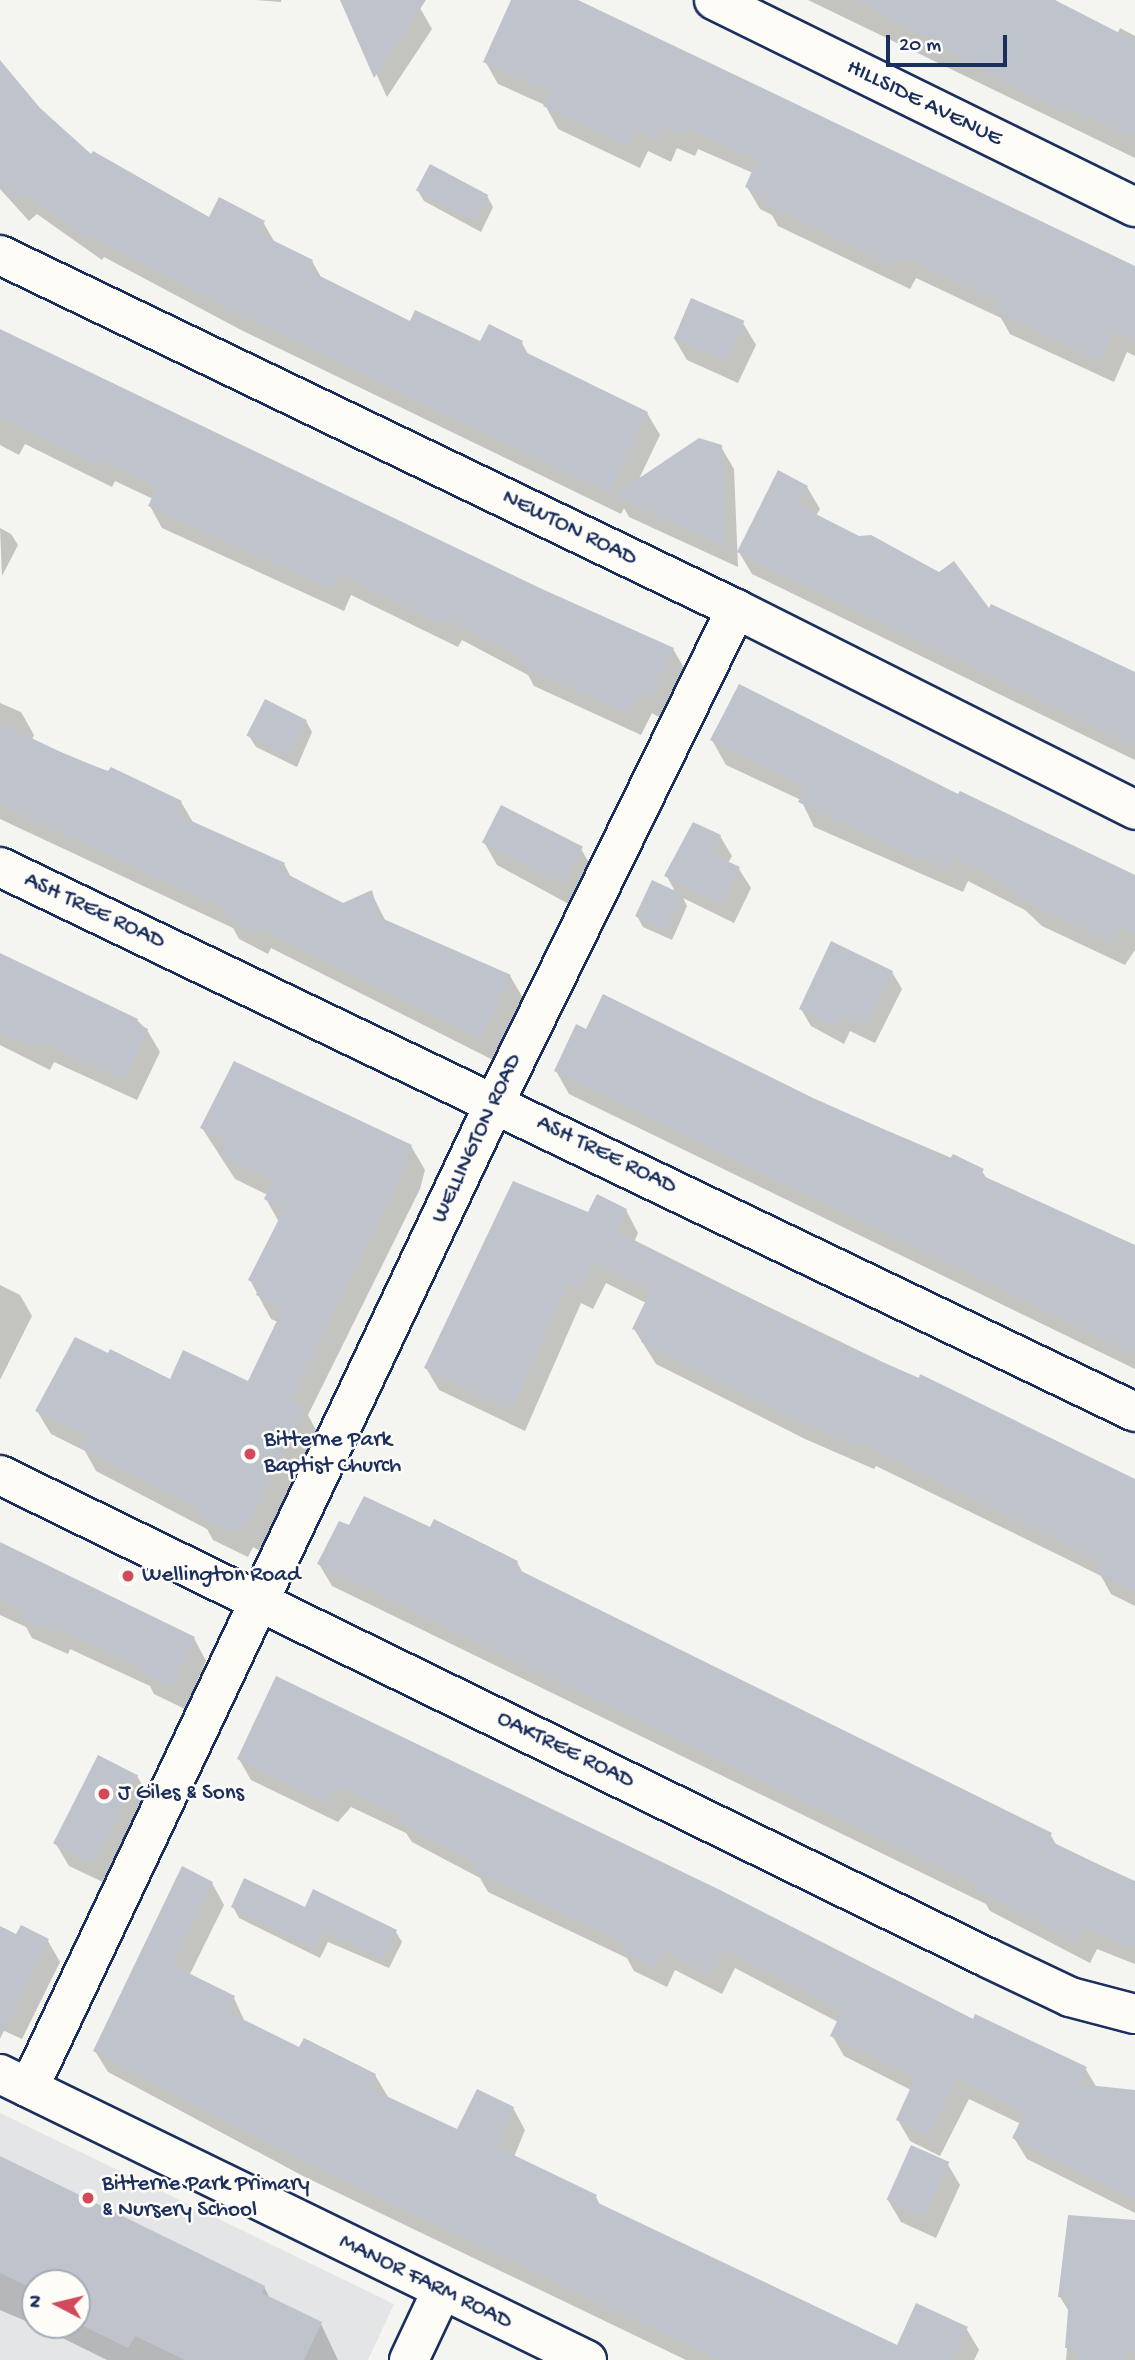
<!DOCTYPE html>
<html>
<head>
<meta charset="utf-8">
<style>
  body { margin:0 }
  #map { position:relative; width:1135px; height:2360px; overflow:hidden; background:#f4f4f1; font-family:"Gochi Hand",sans-serif }
  div>[style] { position:absolute }
  [style*='--x'] { left:calc(var(--x)*1px); top:calc(var(--y)*1px); width:calc(var(--w)*1px); rotate:calc(var(--a)*1deg) }
  .built>* { inset:0; background:#e4e5e6 }
  .shadow>* { inset:0; background:#0003 }
  .building>* { inset:0; background:#bfc3cc; transform-origin:0 0 }
  .roads { filter:drop-shadow(2px 0 #1b2f5e) drop-shadow(-2px 0 #1b2f5e) drop-shadow(0 2px #1b2f5e) drop-shadow(0 -2px #1b2f5e) }
  .street>* { height:38px; margin:-19px; padding:0 19px; transform-origin:19px; border-radius:19px; background:#fdfcf7 }
  .dots>* { width:19px; height:19px; translate:-50% -50%; box-sizing:border-box; border:4px solid #fdfcf7; border-radius:50% }
  span { translate:-50% -50%; white-space:nowrap; text-align:center; line-height:1.15; -webkit-text-stroke:5px #fdfcf7; paint-order:stroke }
  .street-label { font-size:23px; color:#1b2f5e }
  .poi-label { font-size:23px; color:#1b2f5e }
  .left { translate:0 -50%; text-align:left }
  .north { position:absolute; left:21px; top:2269px; width:70px; height:70px; box-sizing:border-box; background:#fdfcf7; border:2px solid #a3aaba; border-radius:50%; rotate:277deg; font-size:19px; font-weight:700; line-height:28px; text-align:center; color:#1b2f5e }
  .north::after { content:''; display:block; margin:auto; width:24px; height:32px; background:#d1495b; clip-path:polygon(50% 0,100% 100%,50% 72%,0 100%) }
  .scale { position:absolute; left:886px; top:35px; width:121px; height:32px; box-sizing:border-box; border:4px solid #1b2f5e; border-top:0; padding-left:9px; font-size:21px; line-height:24px; white-space:nowrap; color:#1b2f5e; -webkit-text-stroke:5px #fdfcf7; paint-order:stroke }
</style>
</head>
<body>
<div id="map">
  <div class="built">
    <div style="clip-path:polygon(evenodd,0 2113px,394px 2304px,368px 2360px,0 2360px,0 2113px,35px 2283px,77px 2283px,77px 2325px,35px 2325px,35px 2283px)"></div>
  </div>
  <div class="shadow">
    <div style="clip-path:polygon(255px 0,281px 0,281px 2px)"></div>
    <div style="clip-path:polygon(342px 0,405px 0,420px 8px,432px 29px,387px 97px)"></div>
    <div style="clip-path:polygon(513px 0,576px 0,1135px 268px,1135px 356px,1127px 352px,1114px 382px,1010px 334px,1001px 318px,916px 278px,910px 289px,778px 226px,772px 215px,760px 209px,747px 187px,753px 173px,698px 149px,695px 156px,677px 148px,671px 162px,648px 151px,640px 168px,558px 129px,545px 105px,498px 84px,485px 61px)"></div>
    <div style="clip-path:polygon(808px 0,1053px 0,1117px 34px,1120px 28px,1135px 36px,1135px 158px)"></div>
    <div style="clip-path:polygon(0 63px,38px 109px,91px 157px,210px 220px,263px 222px,275px 243px,312px 261px,322px 279px,411px 323px,481px 343px,522px 343px,529px 356px,647px 413px,660px 435px,638px 481px,721px 447px,734px 469px,738px 567px,629px 517px,624px 508px,621px 514px,243px 331px,104px 257px,102px 260px,37px 214px,29px 221px,0 189px)"></div>
    <div style="clip-path:polygon(418px 191px,487px 196px,493px 207px,481px 232px,424px 201px)"></div>
    <div style="clip-path:polygon(743px 323px,756px 345px,738px 383px,687px 360px,674px 338px)"></div>
    <div style="clip-path:polygon(0 332px,541px 591px,673px 649px,686px 671px,662px 719px,652px 713px,641px 735px,534px 686px,528px 675px,462px 640px,458px 647px,351px 595px,344px 611px,162px 528px,150px 506px,153px 499px,115px 481px,112px 487px,25px 444px,19px 455px,0 445px)"></div>
    <div style="clip-path:polygon(807px 487px,820px 509px,816px 516px,989px 611px,1135px 675px,1135px 760px,752px 574px,739px 552px)"></div>
    <div style="clip-path:polygon(0 528px,11px 534px,18px 545px,2px 576px)"></div>
    <div style="clip-path:polygon(0 703px,21px 712px,34px 735px,32px 740px,181px 802px,194px 824px,284px 864px,292px 879px,343px 904px,371px 892px,386px 922px,510px 976px,523px 998px,493px 1060px,271px 948px,268px 954px,239px 939px,233px 928px,0 819px)"></div>
    <div style="clip-path:polygon(306px 721px,312px 732px,297px 767px,256px 747px,249px 736px)"></div>
    <div style="clip-path:polygon(712px 740px,959px 797px,1135px 877px,1135px 950px,1125px 965px,1042px 926px,1025px 910px,968px 881px,963px 892px,814px 827px,801px 800px,726px 765px)"></div>
    <div style="clip-path:polygon(720px 836px,732px 856px,728px 863px,739px 869px,751px 888px,734px 923px,683px 898px,687px 906px,672px 940px,643px 927px,637px 916px,676px 893px,666px 875px)"></div>
    <div style="clip-path:polygon(484px 842px,581px 849px,594px 871px,576px 908px,497px 865px)"></div>
    <div style="clip-path:polygon(0 954px,137px 1020px,147px 1030px,160px 1052px,137px 1100px,54px 1062px,50px 1070px,0 1045px)"></div>
    <div style="clip-path:polygon(892px 972px,902px 989px,875px 1043px,850px 1031px,844px 1044px,811px 1026px,801px 1009px)"></div>
    <div style="clip-path:polygon(556px 1071px,813px 1099px,982px 1171px,988px 1181px,1135px 1247px,1135px 1369px,569px 1094px)"></div>
    <div style="clip-path:polygon(202px 1128px,411px 1146px,425px 1170px,420px 1189px,308px 1415px,317px 1432px,260px 1551px,253px 1547px,248px 1557px,213px 1540px,207px 1529px,96px 1471px,85px 1451px,51px 1434px,37px 1411px,170px 1381px,248px 1384px,278px 1322px,271px 1319px,250px 1280px,279px 1222px,266px 1199px,268px 1195px,235px 1179px)"></div>
    <div style="clip-path:polygon(626px 1210px,638px 1233px,634px 1242px,1135px 1484px,1135px 1606px,1111px 1594px,1101px 1576px,1065px 1558px,876px 1466px,874px 1469px,805px 1439px,656px 1364px,634px 1329px,646px 1303px,606px 1283px,593px 1309px,581px 1303px,525px 1431px,439px 1390px,426px 1368px,589px 1214px)"></div>
    <div style="clip-path:polygon(0 1285px,20px 1295px,32px 1316px,0 1380px)"></div>
    <div style="clip-path:polygon(350px 1528px,431px 1530px,517px 1562px,524px 1575px,1050px 1834px,1057px 1846px,1135px 1881px,1135px 1964px,1097px 1949px,1090px 1963px,990px 1911px,986px 1904px,332px 1586px,319px 1564px)"></div>
    <div style="clip-path:polygon(0 1544px,194px 1638px,206px 1661px,185px 1709px,154px 1694px,150px 1686px,70px 1649px,68px 1654px,32px 1638px,26px 1627px,0 1615px)"></div>
    <div style="clip-path:polygon(277px 1679px,974px 2021px,1085px 2068px,1097px 2088px,1135px 2092px,1135px 2213px,1027px 2159px,1014px 2138px,1021px 2124px,969px 2099px,940px 2156px,910px 2141px,898px 2120px,911px 2090px,844px 2056px,832px 2035px,838px 2022px,735px 1968px,722px 1994px,675px 1970px,667px 1987px,634px 1971px,627px 1958px,488px 1892px,480px 1878px,412px 1842px,406px 1833px,351px 1807px,338px 1822px,251px 1780px,239px 1759px)"></div>
    <div style="clip-path:polygon(137px 1776px,150px 1798px,107px 1884px,69px 1866px,56px 1844px)"></div>
    <div style="clip-path:polygon(212px 1883px,224px 1905px,190px 1974px,234px 1998px,245px 2022px,300px 2049px,375px 2075px,388px 2097px,458px 2132px,513px 2108px,525px 2130px,514px 2157px,596px 2197px,601px 2207px,897px 2347px,966px 2328px,979px 2350px,974px 2360px,686px 2360px,303px 2176px,108px 2072px,95px 2051px)"></div>
    <div style="clip-path:polygon(233px 1907px,305px 1909px,396px 1932px,402px 1942px,389px 1968px,328px 1942px,320px 1958px,239px 1918px)"></div>
    <div style="clip-path:polygon(0 1928px,17px 1936px,48px 1941px,60px 1962px,22px 2039px,0 2029px)"></div>
    <div style="clip-path:polygon(0 2158px,264px 2287px,271px 2300px,321px 2324px,338px 2360px,107px 2360px,36px 2325px,77px 2325px,77px 2283px,35px 2283px,35px 2325px,0 2310px)"></div>
    <div style="clip-path:polygon(947px 2163px,960px 2185px,936px 2238px,901px 2222px,888px 2200px)"></div>
    <div style="clip-path:polygon(1135px 2222px,1135px 2360px,1066px 2360px,1070px 2313px,1060px 2297px)"></div>
  </div>
  <div class="building">
    <div style="clip-path:polygon(340px 0,426px 0,374px 78px)"></div>
    <div style="clip-path:polygon(511px 0,578px 0,1135px 266px,1135px 340px,1114px 331px,1101px 361px,995px 311px,1000px 302px,903px 256px,897px 267px,763px 203px,766px 197px,745px 187px,757px 160px,686px 128px,682px 135px,664px 127px,658px 140px,636px 130px,627px 146px,543px 106px,550px 92px,483px 62px)"></div>
    <div style="clip-path:polygon(857px 0,1055px 0,1135px 41px,1135px 137px,1072px 110px,1070px 114px,1004px 82px)"></div>
    <div style="clip-path:polygon(0 60px,40px 108px,91px 154px,93px 151px,209px 217px,219px 197px,265px 221px,258px 233px,313px 260px,308px 270px,410px 321px,415px 310px,480px 341px,489px 324px,523px 341px,519px 349px,648px 412px,609px 493px,229px 309px,91px 236px,89px 239px,23px 193px,15px 200px,0 185px)"></div>
    <div style="left:430px;top:164px;width:66px;height:30px;rotate:28deg"></div>
    <div style="left:691px;top:298px;width:58px;height:44px;rotate:23deg"></div>
    <div style="clip-path:polygon(0 329px,542px 589px,674px 648px,650px 698px,639px 692px,629px 714px,519px 664px,522px 658px,449px 619px,445px 625px,339px 574px,331px 589px,148px 506px,157px 487px,102px 460px,99px 466px,0 417px)"></div>
    <div style="clip-path:polygon(699px 438px,722px 445px,726px 547px,614px 495px)"></div>
    <div style="clip-path:polygon(778px 470px,808px 486px,798px 505px,859px 536px,871px 535px,939px 572px,954px 561px,989px 608px,991px 604px,1135px 672px,1135px 746px,737px 552px)"></div>
    <div style="clip-path:polygon(739px 684px,958px 794px,960px 791px,1135px 875px,1135px 934px,1119px 926px,1111px 941px,1026px 902px,1014px 895px,1017px 890px,954px 857px,948px 869px,922px 856px,920px 860px,798px 802px,806px 786px,710px 740px)"></div>
    <div style="left:265px;top:699px;width:47px;height:41px;rotate:27deg"></div>
    <div style="clip-path:polygon(0 723px,73px 758px,108px 771px,111px 767px,182px 801px,176px 814px,285px 863px,281px 871px,343px 903px,372px 890px,379px 917px,511px 975px,481px 1039px,258px 927px,256px 933px,224px 917px,227px 910px,0 804px)"></div>
    <div style="left:501px;top:805px;width:92px;height:42px;rotate:27deg"></div>
    <div style="clip-path:polygon(693px 822px,721px 835px,712px 854px,740px 867px,722px 904px,664px 876px)"></div>
    <div style="left:652px;top:880px;width:33px;height:40px;rotate:25deg"></div>
    <div style="clip-path:polygon(831px 941px,893px 971px,865px 1027px,840px 1015px,834px 1027px,799px 1009px)"></div>
    <div style="clip-path:polygon(0 953px,138px 1019px,136px 1023px,148px 1029px,125px 1080px,41px 1041px,38px 1049px,0 1031px)"></div>
    <div style="clip-path:polygon(603px 994px,813px 1098px,950px 1159px,953px 1154px,984px 1169px,981px 1175px,1135px 1245px,1135px 1354px,554px 1071px,576px 1024px,586px 1029px)"></div>
    <div style="clip-path:polygon(234px 1061px,412px 1145px,404px 1162px,407px 1164px,291px 1400px,305px 1407px,246px 1528px,239px 1525px,234px 1534px,197px 1516px,200px 1510px,81px 1447px,87px 1436px,35px 1411px,75px 1337px,108px 1353px,110px 1349px,170px 1379px,183px 1350px,248px 1381px,283px 1308px,256px 1295px,260px 1286px,248px 1280px,284px 1209px,264px 1199px,273px 1181px,219px 1155px,226px 1141px,200px 1128px)"></div>
    <div style="clip-path:polygon(513px 1181px,588px 1212px,597px 1194px,627px 1209px,616px 1231px,848px 1347px,919px 1378px,920px 1374px,1135px 1479px,1135px 1591px,1096px 1572px,1101px 1562px,1051px 1536px,863px 1444px,861px 1448px,791px 1417px,641px 1342px,644px 1334px,632px 1329px,651px 1290px,593px 1262px,581px 1288px,568px 1282px,512px 1410px,424px 1368px)"></div>
    <div style="clip-path:polygon(364px 1496px,430px 1527px,434px 1519px,518px 1561px,515px 1568px,1052px 1833px,1048px 1840px,1135px 1882px,1135px 1949px,1084px 1927px,1077px 1942px,975px 1889px,977px 1885px,317px 1564px,339px 1521px,349px 1525px)"></div>
    <div style="clip-path:polygon(0 1542px,195px 1637px,172px 1688px,139px 1671px,141px 1667px,57px 1628px,55px 1633px,17px 1616px,21px 1609px,0 1599px)"></div>
    <div style="clip-path:polygon(276px 1676px,720px 1890px,973px 2019px,975px 2014px,1087px 2067px,1078px 2084px,1135px 2090px,1135px 2199px,1012px 2138px,1025px 2112px,964px 2081px,957px 2079px,928px 2136px,896px 2120px,915px 2078px,830px 2036px,842px 2011px,723px 1948px,710px 1974px,663px 1950px,655px 1967px,620px 1950px,624px 1942px,474px 1871px,478px 1863px,397px 1821px,400px 1815px,339px 1787px,325px 1802px,237px 1759px)"></div>
    <div style="left:98px;top:1755px;width:45px;height:99px;rotate:27deg"></div>
    <div style="clip-path:polygon(182px 1866px,213px 1882px,172px 1965px,235px 1996px,228px 2012px,299px 2047px,304px 2038px,376px 2074px,369px 2088px,457px 2129px,477px 2089px,514px 2107px,497px 2147px,597px 2195px,594px 2201px,897px 2345px,916px 2303px,968px 2327px,951px 2360px,719px 2360px,289px 2154px,93px 2051px)"></div>
    <div style="clip-path:polygon(244px 1878px,305px 1907px,313px 1889px,397px 1930px,383px 1958px,322px 1932px,314px 1948px,231px 1907px)"></div>
    <div style="clip-path:polygon(21px 1925px,49px 1939px,0 2039px,0 1926px,16px 1934px)"></div>
    <div style="left:911px;top:2145px;width:42px;height:60px;rotate:24deg"></div>
    <div style="clip-path:polygon(0 2156px,265px 2286px,262px 2293px,322px 2322px,304px 2360px,185px 2360px,135px 2336px,128px 2348px,77px 2323px,77px 2283px,35px 2283px,35px 2302px,30px 2300px,35px 2290px,0 2273px)"></div>
    <div style="clip-path:polygon(1068px 2215px,1135px 2220px,1135px 2353px,1127px 2352px,1126px 2360px,1077px 2360px,1078px 2349px,1065px 2348px,1069px 2298px,1058px 2297px)"></div>
  </div>
  <div class="roads">
    <div class="street">
      <div style="--x:714;--y:0;--w:469;--a:26.2"></div>
      <div style="--x:0;--y:255;--w:817;--a:25.69"></div>
      <div style="--x:736;--y:609;--w:447;--a:26.7"></div>
      <div style="--x:0;--y:867;--w:1259;--a:25.65"></div>
      <div style="--x:0;--y:1475;--w:1100;--a:26.05"></div>
      <div style="--x:988;--y:1958;--w:91;--a:25.4"></div>
      <div style="--x:1070;--y:1997;--w:67;--a:14.7"></div>
      <div style="--x:0;--y:2074;--w:653;--a:25.98"></div>
      <div style="--x:29;--y:2088;--w:1091;--a:-64.7"></div>
      <div style="--x:495;--y:1102;--w:549;--a:-63.95"></div>
      <div style="--x:409;--y:2360;--w:75;--a:-64.8"></div>
    </div>
  </div>
  <div class="dots">
    <div style="left:250px;top:1454px;background:#d1495b"></div>
    <div style="left:128px;top:1576px;background:#d1495b"></div>
    <div style="left:104px;top:1794px;background:#d1495b"></div>
    <div style="left:88px;top:2198px;background:#d1495b"></div>
  </div>
  <div class="street-label">
    <span style="left:924px;top:104px;rotate:26deg">HILLSIDE AVENUE</span>
    <span style="left:569px;top:529px;rotate:26deg">NEWTON ROAD</span>
    <span style="left:94px;top:912px;rotate:25deg">ASH TREE ROAD</span>
    <span style="left:478px;top:1139px;rotate:-65deg">WELLINGTON ROAD</span>
    <span style="left:606px;top:1156px;rotate:26deg">ASH TREE ROAD</span>
    <span style="left:565px;top:1751px;rotate:26deg">OAKTREE ROAD</span>
    <span style="left:425px;top:2283px;rotate:26deg">MANOR FARM ROAD</span>
  </div>
  <div class="poi-label">
    <span class="left" style="left:264px;top:1454px">Bitterne Park<br>Baptist Church</span>
    <span class="left" style="left:142px;top:1576px">Wellington Road</span>
    <span class="left" style="left:118px;top:1794px">J Giles &amp; Sons</span>
    <span class="left" style="left:102px;top:2198px">Bitterne Park Primary<br>&amp; Nursery School</span>
  </div>
  <div class="north">N</div>
  <div class="scale">20 m</div>
</div>
</body>
</html>
